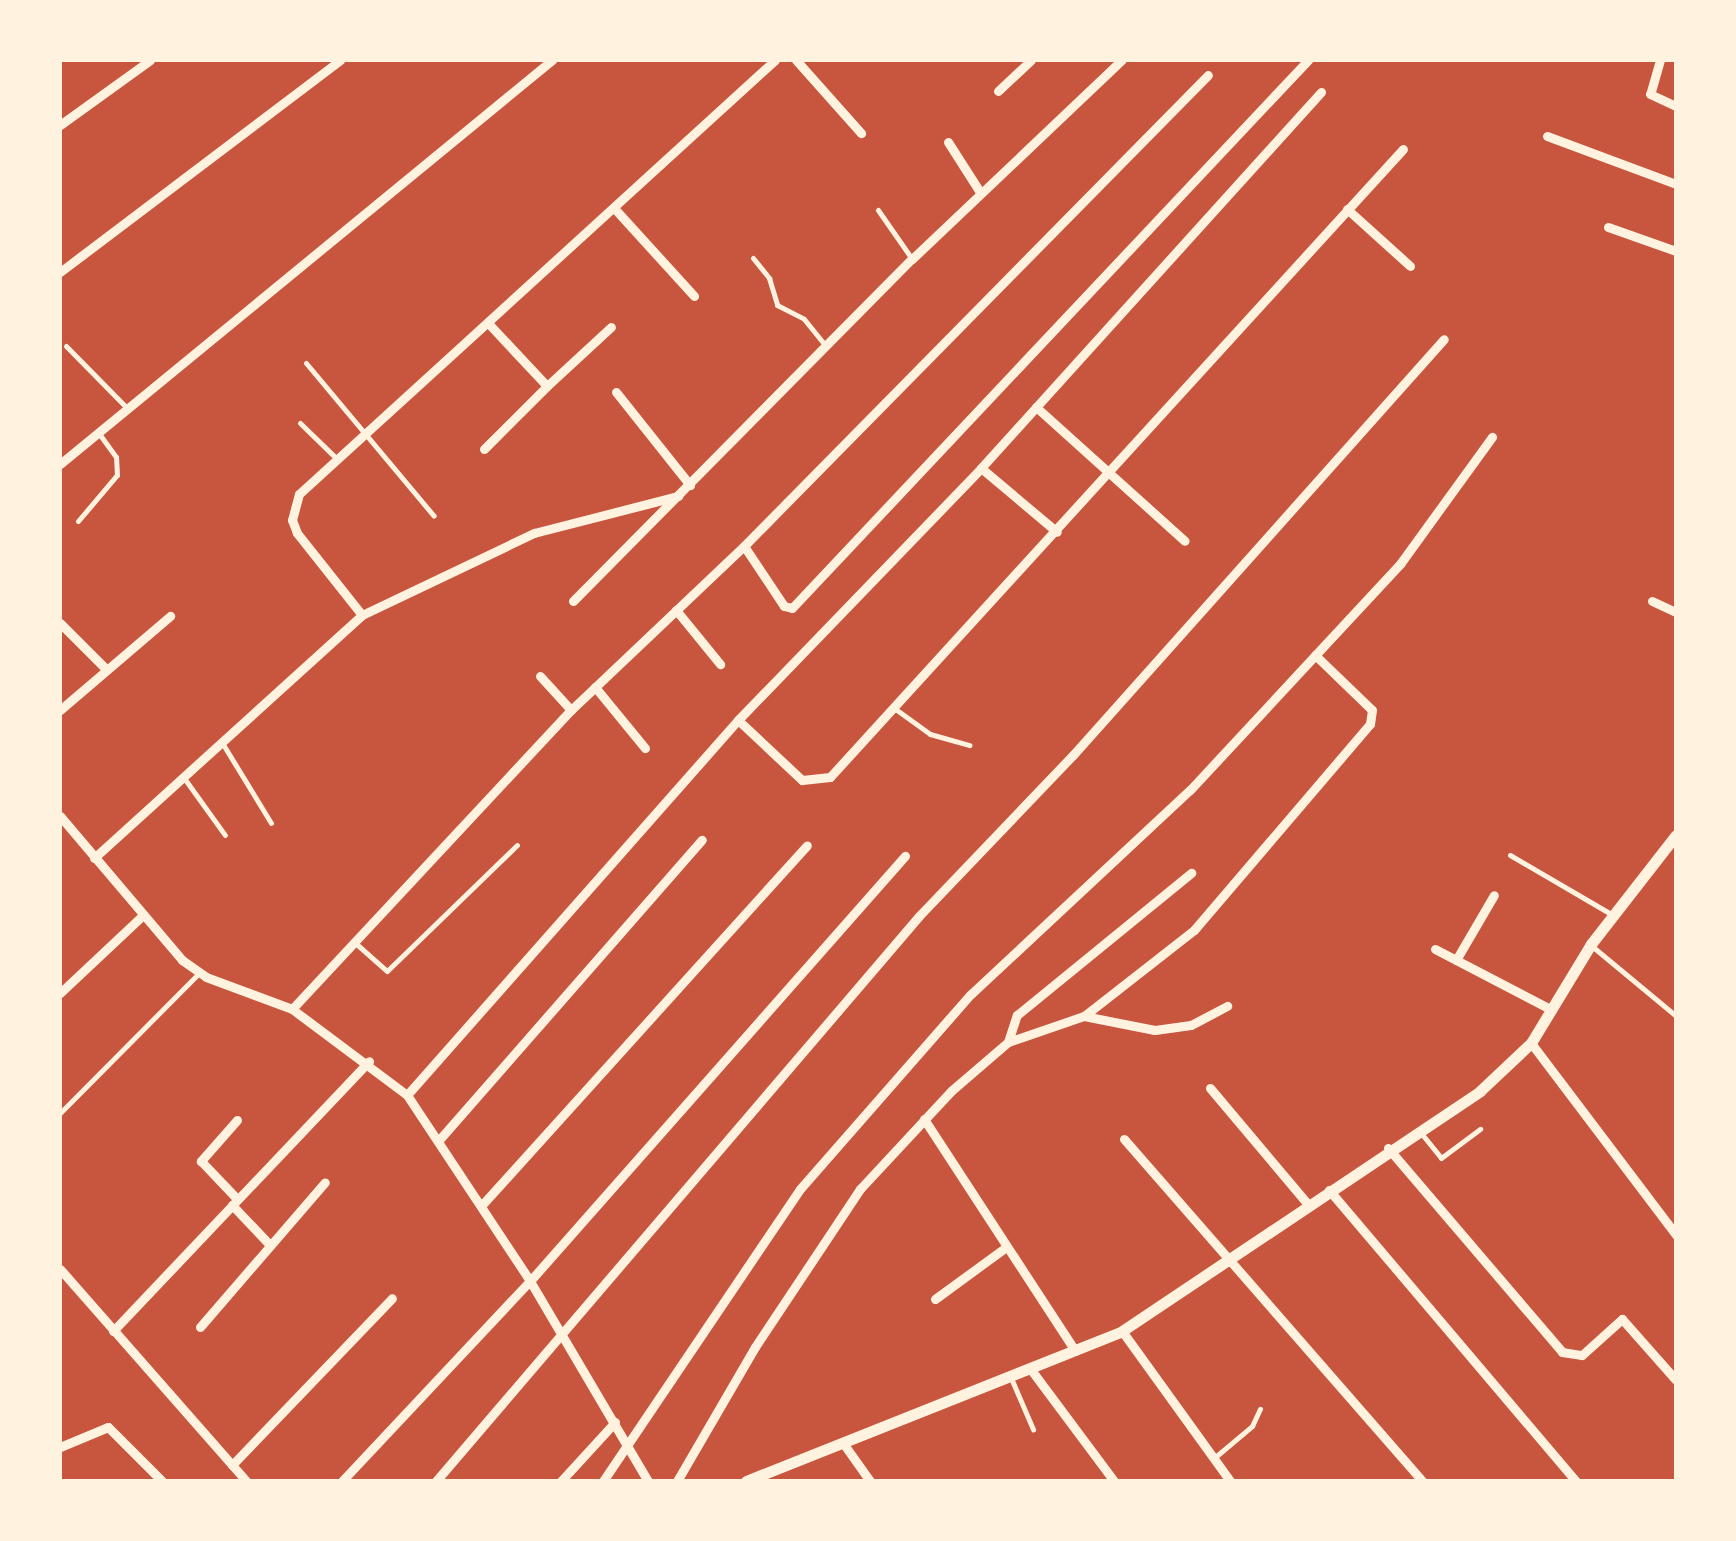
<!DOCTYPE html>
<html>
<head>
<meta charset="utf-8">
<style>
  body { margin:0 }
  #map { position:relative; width:1736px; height:1541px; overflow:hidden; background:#c8553d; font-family:Georgia,serif }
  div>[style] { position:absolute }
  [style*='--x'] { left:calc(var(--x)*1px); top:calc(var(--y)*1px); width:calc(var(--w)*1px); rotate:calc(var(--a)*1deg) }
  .service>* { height:5px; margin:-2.5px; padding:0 2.5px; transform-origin:2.5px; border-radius:2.5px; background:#fff3e0 }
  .minor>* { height:9px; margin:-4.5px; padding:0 4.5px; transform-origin:4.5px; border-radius:4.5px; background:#fff3e0 }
  .tertiary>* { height:11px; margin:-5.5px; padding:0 5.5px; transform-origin:5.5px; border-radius:5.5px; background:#fff3e0 }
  span { translate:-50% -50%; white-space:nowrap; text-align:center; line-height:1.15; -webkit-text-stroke:9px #fff3e0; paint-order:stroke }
  .frame { position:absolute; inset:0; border:62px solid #fff3e0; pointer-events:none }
</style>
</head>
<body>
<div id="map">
  <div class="service">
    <div style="--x:878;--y:210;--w:60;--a:55.2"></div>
    <div style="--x:753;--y:258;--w:26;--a:51"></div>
    <div style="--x:769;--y:278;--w:28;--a:73"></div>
    <div style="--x:777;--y:305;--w:30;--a:27"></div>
    <div style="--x:804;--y:319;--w:35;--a:51"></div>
    <div style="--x:66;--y:346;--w:86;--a:45.5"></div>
    <div style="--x:306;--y:363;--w:199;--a:50.1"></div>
    <div style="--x:300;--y:423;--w:50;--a:44.2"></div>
    <div style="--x:78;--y:521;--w:60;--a:-49.7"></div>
    <div style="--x:117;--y:475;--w:18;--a:-93"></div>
    <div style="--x:116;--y:457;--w:29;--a:-126"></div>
    <div style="--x:894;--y:708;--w:44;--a:35.8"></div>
    <div style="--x:930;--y:734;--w:41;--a:15.8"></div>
    <div style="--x:221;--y:741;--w:96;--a:58.6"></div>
    <div style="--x:184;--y:778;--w:70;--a:54.3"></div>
    <div style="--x:1510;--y:855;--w:117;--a:30.3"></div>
    <div style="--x:353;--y:941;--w:45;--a:41.4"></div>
    <div style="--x:387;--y:971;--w:181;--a:-44.1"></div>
    <div style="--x:1593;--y:947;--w:108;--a:39.7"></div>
    <div style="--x:60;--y:1113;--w:197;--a:-45.2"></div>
    <div style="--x:1421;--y:1133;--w:32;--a:51"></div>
    <div style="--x:1441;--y:1158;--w:49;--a:-36.6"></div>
    <div style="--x:1011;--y:1378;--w:56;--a:66.7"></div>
    <div style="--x:1214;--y:1458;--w:50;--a:-40.1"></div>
    <div style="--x:1252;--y:1426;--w:19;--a:-65"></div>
  </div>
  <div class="minor">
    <div style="--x:796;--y:60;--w:98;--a:48.3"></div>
    <div style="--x:1660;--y:60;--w:35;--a:106"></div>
    <div style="--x:1650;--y:94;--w:29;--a:25"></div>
    <div style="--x:998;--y:91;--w:45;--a:-43.2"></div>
    <div style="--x:60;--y:125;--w:111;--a:-35.8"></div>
    <div style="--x:1547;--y:136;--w:138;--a:20.4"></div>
    <div style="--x:948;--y:142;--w:59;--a:57.4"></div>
    <div style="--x:614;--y:208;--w:119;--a:47.7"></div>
    <div style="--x:1347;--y:209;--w:85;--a:42.1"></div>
    <div style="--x:1608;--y:227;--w:72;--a:19.4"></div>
    <div style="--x:60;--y:272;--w:351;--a:-37.1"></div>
    <div style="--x:488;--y:323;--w:86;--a:46.9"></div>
    <div style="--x:547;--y:386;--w:87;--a:-42.7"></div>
    <div style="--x:616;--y:392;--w:119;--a:51.5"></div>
    <div style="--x:1036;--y:407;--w:200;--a:42"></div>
    <div style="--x:484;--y:449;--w:89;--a:-45"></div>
    <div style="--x:60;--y:464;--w:637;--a:-39.39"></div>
    <div style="--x:981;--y:468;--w:99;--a:40.1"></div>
    <div style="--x:744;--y:546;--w:72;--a:56.3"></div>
    <div style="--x:784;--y:606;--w:8;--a:14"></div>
    <div style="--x:792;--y:608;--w:753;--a:-46.72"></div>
    <div style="--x:573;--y:601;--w:482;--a:-45.3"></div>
    <div style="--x:912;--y:259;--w:289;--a:-43.5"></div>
    <div style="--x:1652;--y:601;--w:26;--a:25"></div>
    <div style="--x:676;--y:610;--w:70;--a:50.8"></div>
    <div style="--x:362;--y:615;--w:105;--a:-128.4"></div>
    <div style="--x:297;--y:533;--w:14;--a:-111"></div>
    <div style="--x:292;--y:520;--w:27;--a:-75"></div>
    <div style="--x:299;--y:494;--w:644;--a:-42.36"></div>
    <div style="--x:60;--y:623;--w:65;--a:45"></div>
    <div style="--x:540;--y:676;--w:46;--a:47.6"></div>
    <div style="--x:595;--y:687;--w:79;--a:50.7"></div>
    <div style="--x:60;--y:710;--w:145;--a:-40.5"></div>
    <div style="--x:738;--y:720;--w:88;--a:43.2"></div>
    <div style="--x:802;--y:780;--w:28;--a:-6"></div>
    <div style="--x:830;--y:777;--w:850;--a:-47.62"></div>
    <div style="--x:60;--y:816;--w:189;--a:49.7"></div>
    <div style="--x:182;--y:960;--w:29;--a:35"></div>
    <div style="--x:206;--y:977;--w:92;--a:20.4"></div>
    <div style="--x:292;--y:1009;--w:144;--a:36.8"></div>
    <div style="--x:407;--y:1095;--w:223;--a:56.5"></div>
    <div style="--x:530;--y:1281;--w:232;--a:59.5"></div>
    <div style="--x:94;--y:858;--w:362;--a:-42.2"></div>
    <div style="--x:362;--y:615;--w:191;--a:-25.5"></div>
    <div style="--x:534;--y:533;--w:149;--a:-14.4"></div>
    <div style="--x:1435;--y:949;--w:132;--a:27.5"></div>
    <div style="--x:1456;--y:960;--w:75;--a:-59.7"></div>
    <div style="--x:60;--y:993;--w:111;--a:-43.2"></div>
    <div style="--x:292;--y:1009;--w:409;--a:-47"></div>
    <div style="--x:571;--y:710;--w:238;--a:-43.5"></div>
    <div style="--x:744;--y:546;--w:661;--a:-45.43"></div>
    <div style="--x:1084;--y:1016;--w:72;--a:11.2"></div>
    <div style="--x:1155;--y:1030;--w:36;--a:-8"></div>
    <div style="--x:1191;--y:1025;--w:41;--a:-27.8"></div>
    <div style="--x:1008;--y:1042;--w:28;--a:-72"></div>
    <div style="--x:1017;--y:1015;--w:225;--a:-39.2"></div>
    <div style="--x:1531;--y:1043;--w:241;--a:52.9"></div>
    <div style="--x:1210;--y:1088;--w:150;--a:49.9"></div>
    <div style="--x:407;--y:1095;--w:500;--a:-48.57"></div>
    <div style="--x:738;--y:720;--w:350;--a:-46"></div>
    <div style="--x:981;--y:468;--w:507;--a:-47.88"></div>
    <div style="--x:924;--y:1119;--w:277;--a:56.9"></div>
    <div style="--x:237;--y:1120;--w:55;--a:131.3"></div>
    <div style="--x:201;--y:1161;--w:52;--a:46.5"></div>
    <div style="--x:1124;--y:1139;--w:454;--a:48.9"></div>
    <div style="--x:439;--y:1140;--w:399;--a:-48.8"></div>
    <div style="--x:1388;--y:1148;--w:268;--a:49.5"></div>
    <div style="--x:1562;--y:1352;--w:20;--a:9"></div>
    <div style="--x:1582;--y:1355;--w:54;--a:-42"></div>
    <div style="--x:1622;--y:1319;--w:81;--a:48.5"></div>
    <div style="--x:1329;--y:1190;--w:382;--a:49.7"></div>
    <div style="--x:232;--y:1205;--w:55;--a:46.5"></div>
    <div style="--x:481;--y:1206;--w:486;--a:-47.9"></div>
    <div style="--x:60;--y:1269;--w:282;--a:48.7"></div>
    <div style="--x:935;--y:1299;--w:88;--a:-36.2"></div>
    <div style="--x:200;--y:1327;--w:191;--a:-49.2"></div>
    <div style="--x:113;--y:1331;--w:372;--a:-46.5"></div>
    <div style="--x:1122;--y:1331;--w:185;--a:54.2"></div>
    <div style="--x:1032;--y:1371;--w:137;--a:53.3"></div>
    <div style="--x:843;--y:1443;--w:47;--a:54.6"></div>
    <div style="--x:60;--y:1447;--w:52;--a:-22.6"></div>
    <div style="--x:108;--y:1427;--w:76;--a:45"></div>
    <div style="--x:232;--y:1465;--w:231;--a:-46.2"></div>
    <div style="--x:342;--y:1481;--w:274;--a:-46.8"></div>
    <div style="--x:530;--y:1281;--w:567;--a:-48.58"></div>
    <div style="--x:436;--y:1481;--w:743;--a:-49.47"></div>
    <div style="--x:919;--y:916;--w:223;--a:-46.3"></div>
    <div style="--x:1073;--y:755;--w:557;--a:-48.27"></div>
    <div style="--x:561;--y:1481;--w:80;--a:-47.5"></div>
    <div style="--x:603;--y:1481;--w:352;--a:-56"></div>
    <div style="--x:800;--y:1189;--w:259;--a:-48.8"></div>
    <div style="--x:971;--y:994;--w:299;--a:-43"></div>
    <div style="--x:1190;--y:790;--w:309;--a:-47.1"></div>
    <div style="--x:1400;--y:564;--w:157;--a:-54.1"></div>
    <div style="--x:677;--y:1481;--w:155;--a:-59.8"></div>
    <div style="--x:755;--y:1347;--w:190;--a:-56.4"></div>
    <div style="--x:860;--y:1189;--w:134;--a:-47.1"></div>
    <div style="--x:951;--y:1091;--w:75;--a:-40.7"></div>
    <div style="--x:1008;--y:1042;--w:80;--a:-18.9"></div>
    <div style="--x:1084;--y:1016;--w:140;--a:-38"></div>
    <div style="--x:1194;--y:930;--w:271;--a:-49.5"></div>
    <div style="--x:1370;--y:724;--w:14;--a:-82"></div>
    <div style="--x:1372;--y:710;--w:79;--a:-136"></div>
  </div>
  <div class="tertiary">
    <div style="--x:746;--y:1481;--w:405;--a:-21.7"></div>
    <div style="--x:1122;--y:1331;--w:431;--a:-33.8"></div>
    <div style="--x:1480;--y:1091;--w:70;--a:-43.3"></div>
    <div style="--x:1531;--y:1043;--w:116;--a:-58.8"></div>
    <div style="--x:1591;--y:944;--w:138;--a:-52.1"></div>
  </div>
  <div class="frame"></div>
</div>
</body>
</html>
